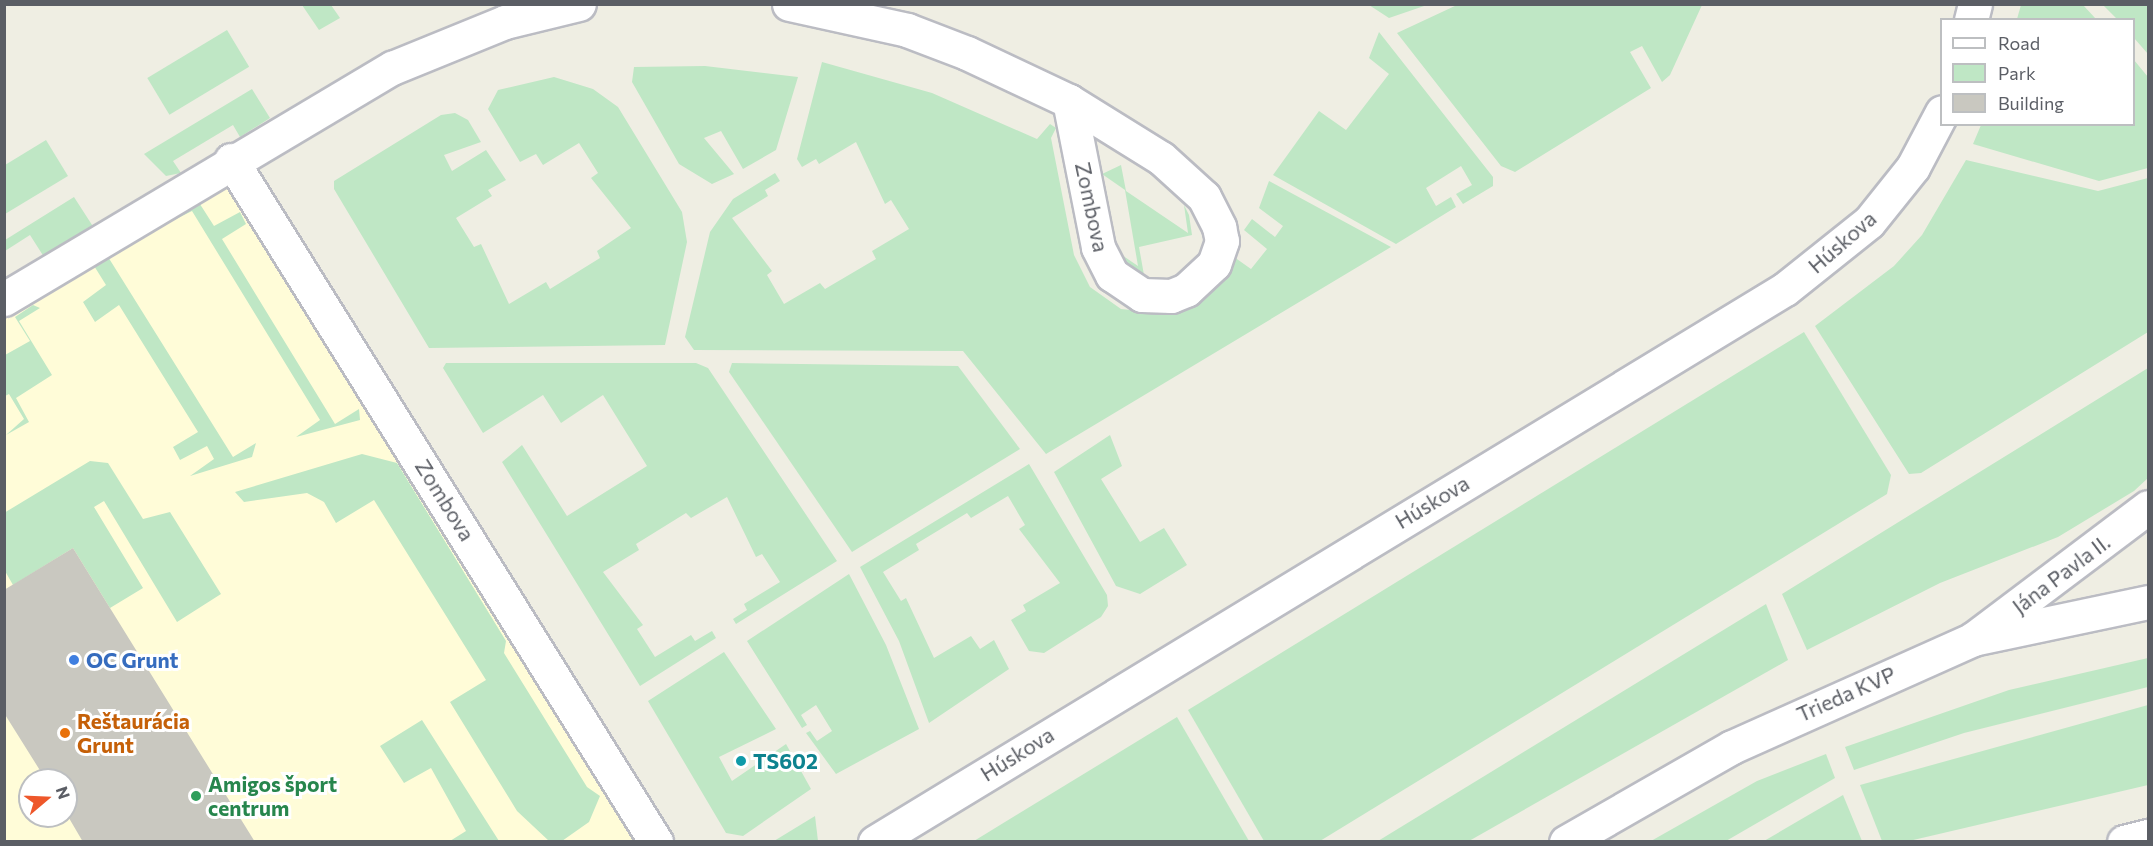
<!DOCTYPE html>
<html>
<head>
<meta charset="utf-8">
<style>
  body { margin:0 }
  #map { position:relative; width:2153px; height:846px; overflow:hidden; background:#efeee3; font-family:Commissioner,sans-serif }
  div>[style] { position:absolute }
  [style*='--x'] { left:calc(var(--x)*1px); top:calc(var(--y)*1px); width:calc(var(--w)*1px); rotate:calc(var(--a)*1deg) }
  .commercial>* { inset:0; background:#fffcd8 }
  .green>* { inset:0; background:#bfe7c5; transform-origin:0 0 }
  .building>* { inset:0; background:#c9c8c0 }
  .roads { filter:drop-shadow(2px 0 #bbbcc3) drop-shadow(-2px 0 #bbbcc3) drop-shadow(0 2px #bbbcc3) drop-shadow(0 -2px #bbbcc3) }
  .street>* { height:33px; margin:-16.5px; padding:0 16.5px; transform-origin:16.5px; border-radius:16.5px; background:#fff }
  .secondary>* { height:33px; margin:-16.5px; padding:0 16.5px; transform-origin:16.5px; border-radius:16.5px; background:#fff }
  .dots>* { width:16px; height:16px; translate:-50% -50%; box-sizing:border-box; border:3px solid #fff; border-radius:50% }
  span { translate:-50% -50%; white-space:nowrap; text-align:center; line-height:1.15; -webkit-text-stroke:6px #fff; paint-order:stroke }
  .street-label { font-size:21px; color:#5b5e65 }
  .shop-label { font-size:21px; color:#366cbe; font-weight:700 }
  .left { translate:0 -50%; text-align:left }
  .food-label { font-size:21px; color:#c56008; font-weight:700 }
  .culture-label { font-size:21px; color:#0d838f; font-weight:700 }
  .leisure-label { font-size:21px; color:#27864d; font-weight:700 }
  .frame { position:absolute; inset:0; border:6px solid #5b5e65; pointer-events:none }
  .legend { position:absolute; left:1940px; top:18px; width:195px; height:108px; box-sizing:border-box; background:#fff; border:2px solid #bdbfc1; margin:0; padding:8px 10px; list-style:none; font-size:18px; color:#5b5e65 }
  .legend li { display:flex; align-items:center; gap:12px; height:30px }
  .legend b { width:30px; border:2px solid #bdbfc1 }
  .north { position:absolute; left:18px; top:768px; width:60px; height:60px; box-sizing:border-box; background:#fff; border:2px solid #bdbfc1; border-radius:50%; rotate:71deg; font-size:16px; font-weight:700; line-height:24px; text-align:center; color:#5b5e65 }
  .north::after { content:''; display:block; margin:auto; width:21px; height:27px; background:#ee572a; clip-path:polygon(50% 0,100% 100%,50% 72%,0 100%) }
</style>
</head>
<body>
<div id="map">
  <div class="commercial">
    <div style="clip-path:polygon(evenodd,231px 160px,655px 841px,5px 842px,5px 299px,231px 160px,30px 780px,66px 780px,66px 816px,30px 816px,30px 780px)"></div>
  </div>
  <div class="green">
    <div style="clip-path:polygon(302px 5px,331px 5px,340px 18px,319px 30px)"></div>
    <div style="clip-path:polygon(1369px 5px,1427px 5px,1389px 18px)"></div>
    <div style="clip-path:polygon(1457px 5px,1463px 6px,1702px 5px,1670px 75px,1662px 82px,1642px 46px,1630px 52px,1651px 88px,1515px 172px,1501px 166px,1397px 33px)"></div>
    <div style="clip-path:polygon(2021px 5px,2083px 5px,2096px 19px,2017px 19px)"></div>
    <div style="clip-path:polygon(2103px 5px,2148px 5px,2148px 54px,2134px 38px,2134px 20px,2117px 19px)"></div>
    <div style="left:227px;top:30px;width:43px;height:93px;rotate:59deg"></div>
    <div style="clip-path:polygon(1379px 32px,1493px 177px,1493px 186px,1463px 204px,1456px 194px,1472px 185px,1461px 166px,1426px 188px,1436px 206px,1451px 197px,1456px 207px,1396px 244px,1273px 175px,1319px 111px,1346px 130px,1389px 74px,1369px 58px)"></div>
    <div style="clip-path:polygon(2134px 60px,2148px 77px,2148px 168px,2099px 181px,1973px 144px,1981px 125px,2134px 124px)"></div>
    <div style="clip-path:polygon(822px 62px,932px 93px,1037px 139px,1050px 124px,1056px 128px,1051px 138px,1074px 255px,1090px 287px,1121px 309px,1159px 313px,1198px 300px,1227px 252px,1251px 269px,1267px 249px,1244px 230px,1252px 219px,1275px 237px,1283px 226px,1259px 208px,1269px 181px,1391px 247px,1046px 454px,963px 351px,694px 350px,685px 337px,710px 232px,733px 199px,775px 173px,780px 181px,765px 190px,768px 196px,732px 218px,772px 271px,767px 275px,784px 304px,820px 283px,825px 289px,876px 259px,872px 251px,909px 229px,891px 200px,885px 204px,856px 142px,819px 164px,816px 159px,802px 167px,797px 159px)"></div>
    <div style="clip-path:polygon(705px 66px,798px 77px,776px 150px,743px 169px,721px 131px,704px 138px,734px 174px,712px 184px,679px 164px,632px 82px,634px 67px)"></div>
    <div style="clip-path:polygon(554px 77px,593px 89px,618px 107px,682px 212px,687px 242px,665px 345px,429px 348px,334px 189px,334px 181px,441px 115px,455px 113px,468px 120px,481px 142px,444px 155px,452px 171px,486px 150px,506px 180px,488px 190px,492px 196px,456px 218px,474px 247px,481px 244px,509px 304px,546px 282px,550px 289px,600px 258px,597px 251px,631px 228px,591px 178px,598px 173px,579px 143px,543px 165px,536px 154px,520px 162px,488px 109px,498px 90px)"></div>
    <div style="clip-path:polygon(252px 89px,270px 118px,240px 137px,233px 125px,173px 161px,181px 173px,166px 176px,144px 154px)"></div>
    <div style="clip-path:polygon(46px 140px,68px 176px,5px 214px,5px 165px)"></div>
    <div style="clip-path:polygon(1966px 160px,2098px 191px,2148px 178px,2148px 332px,1921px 473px,1909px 474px,1815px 326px,1894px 266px,1922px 235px)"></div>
    <div style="clip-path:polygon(1121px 165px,1126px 191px,1188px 233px,1184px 205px,1189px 215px,1192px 235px,1139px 247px,1144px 275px,1123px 263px,1113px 249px,1138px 266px,1125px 190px,1102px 174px)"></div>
    <div style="clip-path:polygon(74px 197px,94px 228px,44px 257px,30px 235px,5px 251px,5px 240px)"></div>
    <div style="clip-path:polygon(198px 201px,214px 226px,240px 212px,246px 224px,222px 239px,335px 424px,359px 409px,360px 420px,296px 437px,320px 420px,192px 211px,166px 224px)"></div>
    <div style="clip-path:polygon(105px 252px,233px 457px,256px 443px,252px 457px,190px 476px,214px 459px,207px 446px,180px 460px,173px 447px,198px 432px,119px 305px,95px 322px,83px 302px,106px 285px,91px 261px)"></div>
    <div style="clip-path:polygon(33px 305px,40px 308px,19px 321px,52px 375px,16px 398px,29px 422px,6px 435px,24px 419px,9px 394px,5px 396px,5px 355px,30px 341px,15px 317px)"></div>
    <div style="clip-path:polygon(1804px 332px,1891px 475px,1887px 494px,1320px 841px,1264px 841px,1188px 710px)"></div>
    <div style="clip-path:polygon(446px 363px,696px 363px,708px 368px,837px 561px,736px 624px,733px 619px,747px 610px,744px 604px,780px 582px,762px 554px,756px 557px,727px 497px,691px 518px,686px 513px,636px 544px,639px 550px,603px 572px,643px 625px,637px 629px,655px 657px,691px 635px,695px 641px,712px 631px,716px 638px,640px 686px,502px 462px,522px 445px,567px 516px,647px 466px,603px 395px,561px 423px,543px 395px,483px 433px,443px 368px)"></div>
    <div style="clip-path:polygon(732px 363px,958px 366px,1020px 449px,852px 552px,729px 372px)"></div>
    <div style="clip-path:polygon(2148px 368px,2148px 478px,2134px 491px,2058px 537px,1940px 583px,1807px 650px,1782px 594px)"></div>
    <div style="clip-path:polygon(1110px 435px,1122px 466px,1101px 479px,1140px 542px,1164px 528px,1187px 565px,1140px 594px,1116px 586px,1054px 472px)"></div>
    <div style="clip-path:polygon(362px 454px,397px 463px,506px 641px,504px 653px,587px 787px,600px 796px,589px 822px,562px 841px,549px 841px,517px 811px,450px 702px,486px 680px,374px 500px,336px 523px,324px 502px,307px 493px,244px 502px,235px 492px)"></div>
    <div style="clip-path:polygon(90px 461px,108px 463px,143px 519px,170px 512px,221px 594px,177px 622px,104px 501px,94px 507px,143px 588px,110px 608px,73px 548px,13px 585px,5px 571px,4px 513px)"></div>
    <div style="clip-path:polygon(1029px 464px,1107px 595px,1108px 606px,1101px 617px,1044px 653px,1029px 651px,1011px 620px,1026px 611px,1023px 605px,1060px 583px,1019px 529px,1025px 525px,1008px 496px,971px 518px,967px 513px,916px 544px,919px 550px,883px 572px,901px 601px,906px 598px,934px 658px,971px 636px,980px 649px,994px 640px,1009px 669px,929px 723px,899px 641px,860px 567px)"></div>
    <div style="clip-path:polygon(849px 574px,886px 645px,919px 729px,836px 774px,806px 733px,810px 731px,817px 741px,832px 731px,816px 705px,801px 715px,807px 725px,802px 728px,747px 641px)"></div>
    <div style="clip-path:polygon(1766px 604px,1788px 660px,1469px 841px,1378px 841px)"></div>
    <div style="clip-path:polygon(724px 652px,776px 729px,719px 757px,732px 781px,786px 744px,811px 789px,743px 836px,726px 833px,648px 701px)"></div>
    <div style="clip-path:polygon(2148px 658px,2148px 687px,1964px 733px,1854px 770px,1845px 747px,2009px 690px)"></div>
    <div style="clip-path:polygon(2148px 705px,2148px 785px,1909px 841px,1882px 841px,1860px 785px)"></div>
    <div style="clip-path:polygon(1177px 717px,1249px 841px,974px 841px)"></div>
    <div style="clip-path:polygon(422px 720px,499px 841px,450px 841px,466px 831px,431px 768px,404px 783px,380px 746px)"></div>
    <div style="clip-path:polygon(1826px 754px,1835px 778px,1726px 841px,1651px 841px,1757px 781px)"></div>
    <div style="clip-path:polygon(1843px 795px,1862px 841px,1764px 841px,1805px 817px)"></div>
    <div style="clip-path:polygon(815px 816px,818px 841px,774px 841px)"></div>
  </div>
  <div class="building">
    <div style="clip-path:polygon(73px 548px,110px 608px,255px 842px,83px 842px,66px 813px,66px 780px,46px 780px,4px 713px,4px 590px)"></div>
  </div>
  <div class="roads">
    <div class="street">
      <div style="--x:789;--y:4;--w:121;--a:12.4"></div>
      <div style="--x:907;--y:30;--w:64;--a:21"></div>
      <div style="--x:967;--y:53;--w:113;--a:25.2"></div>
      <div style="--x:1069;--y:101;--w:108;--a:31.8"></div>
      <div style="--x:1161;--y:158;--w:58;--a:42.2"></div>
      <div style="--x:1204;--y:197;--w:34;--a:63"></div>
      <div style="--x:1219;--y:227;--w:14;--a:78"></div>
      <div style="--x:1222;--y:241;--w:24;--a:109"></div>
      <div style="--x:1214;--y:264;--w:38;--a:137"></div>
      <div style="--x:1186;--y:290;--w:16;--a:158"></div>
      <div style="--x:1171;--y:296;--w:29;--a:-178"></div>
      <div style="--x:1142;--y:295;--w:36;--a:-146"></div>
      <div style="--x:1112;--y:275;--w:31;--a:-117"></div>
      <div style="--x:1098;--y:247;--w:149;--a:-101.2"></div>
      <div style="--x:1971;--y:20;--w:16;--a:-76"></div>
      <div style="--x:231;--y:160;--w:804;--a:58.07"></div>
      <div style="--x:4;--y:299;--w:452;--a:-30.8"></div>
      <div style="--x:392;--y:68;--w:122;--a:-22.2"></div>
      <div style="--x:505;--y:22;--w:76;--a:-13.7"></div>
      <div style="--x:1973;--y:639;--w:219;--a:-37"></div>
      <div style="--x:875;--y:842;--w:1065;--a:-31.29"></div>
      <div style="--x:1785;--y:289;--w:107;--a:-38.6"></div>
      <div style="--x:1869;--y:222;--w:70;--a:-51.3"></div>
      <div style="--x:1913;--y:167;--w:62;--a:-62.2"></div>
      <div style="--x:2124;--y:842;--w:25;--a:-14"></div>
    </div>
    <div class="secondary">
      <div style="--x:1566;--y:842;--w:191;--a:-29.8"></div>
      <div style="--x:1732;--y:747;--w:264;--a:-24.1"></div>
      <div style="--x:1973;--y:639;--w:179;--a:-11.9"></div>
    </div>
  </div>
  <div class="dots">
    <div style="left:74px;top:660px;background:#3f7fe0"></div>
    <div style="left:65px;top:733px;background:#e8710a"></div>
    <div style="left:741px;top:761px;background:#0f9aa8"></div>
    <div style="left:196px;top:796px;background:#2e9e5b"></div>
  </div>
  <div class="street-label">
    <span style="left:1092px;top:207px;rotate:78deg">Zombova</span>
    <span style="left:1842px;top:242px;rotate:-41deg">Húskova</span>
    <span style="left:445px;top:500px;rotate:58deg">Zombova</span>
    <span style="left:1432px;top:502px;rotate:-31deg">Húskova</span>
    <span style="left:2061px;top:574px;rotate:-37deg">Jána Pavla II.</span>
    <span style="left:1846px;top:694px;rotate:-24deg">Trieda KVP</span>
    <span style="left:1017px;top:754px;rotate:-32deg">Húskova</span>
  </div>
  <div class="shop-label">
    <span class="left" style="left:86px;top:660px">OC Grunt</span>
  </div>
  <div class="food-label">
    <span class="left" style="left:77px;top:733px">Reštaurácia<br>Grunt</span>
  </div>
  <div class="culture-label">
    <span class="left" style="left:753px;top:761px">TS602</span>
  </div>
  <div class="leisure-label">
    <span class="left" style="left:208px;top:796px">Amigos šport<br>centrum</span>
  </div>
  <div class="frame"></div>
  <ul class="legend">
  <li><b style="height:8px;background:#fff"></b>Road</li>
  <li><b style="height:16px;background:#bfe7c5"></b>Park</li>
  <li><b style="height:16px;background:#c9c8c0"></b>Building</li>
  </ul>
  <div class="north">N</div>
</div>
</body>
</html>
